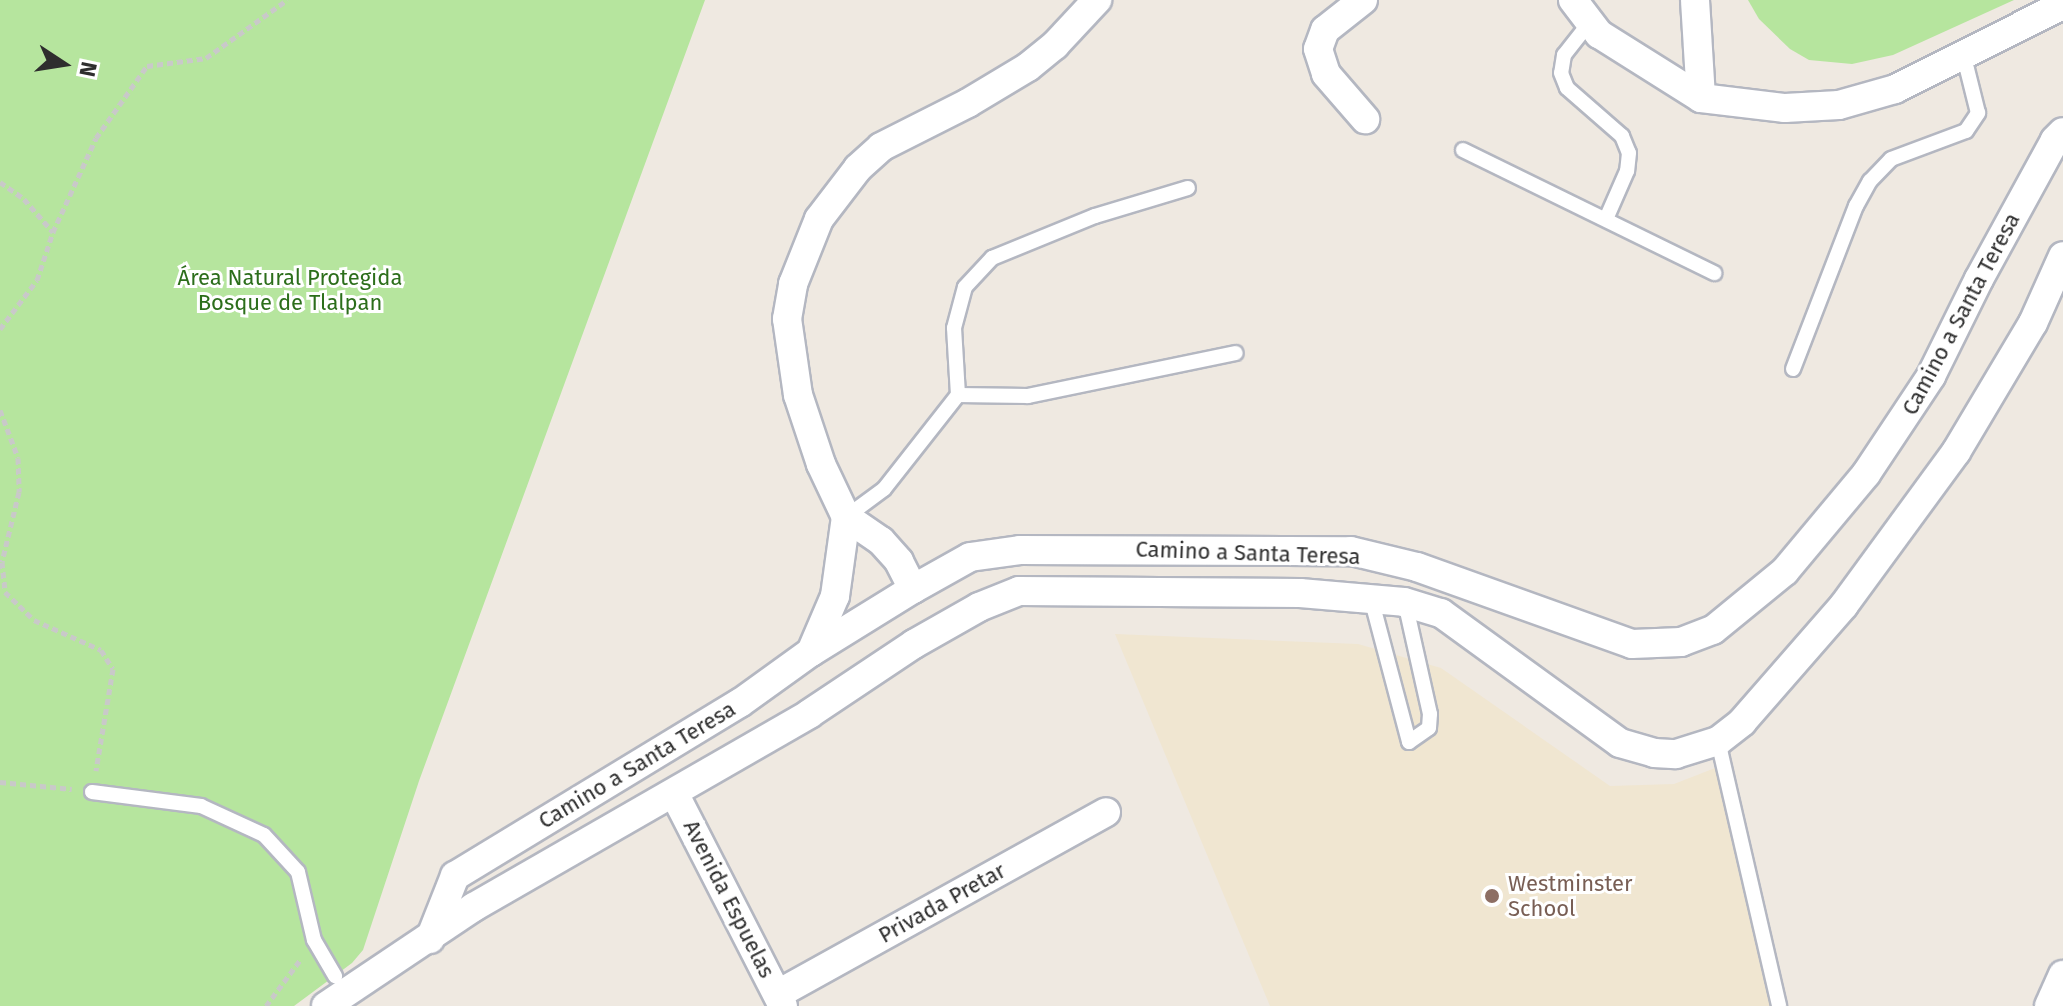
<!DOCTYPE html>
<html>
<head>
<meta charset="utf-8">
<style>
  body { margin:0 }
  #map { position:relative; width:2063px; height:1006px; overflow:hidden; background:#efe9e1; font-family:"Fira Sans",sans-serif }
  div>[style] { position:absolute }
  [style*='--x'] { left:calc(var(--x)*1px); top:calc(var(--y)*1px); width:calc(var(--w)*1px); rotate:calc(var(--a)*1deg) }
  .education>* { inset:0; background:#f0e6d1 }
  .green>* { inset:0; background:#b6e59e }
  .path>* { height:5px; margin-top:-2.5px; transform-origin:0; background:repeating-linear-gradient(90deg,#c9c9c9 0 6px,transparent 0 10px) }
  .roads { filter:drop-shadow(2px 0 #b4b7c1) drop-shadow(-2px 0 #b4b7c1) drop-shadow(0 2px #b4b7c1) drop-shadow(0 -2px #b4b7c1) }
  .service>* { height:14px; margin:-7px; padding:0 7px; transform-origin:7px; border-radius:7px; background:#fff }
  .minor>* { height:28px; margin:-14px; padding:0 14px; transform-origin:14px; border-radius:14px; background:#fff }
  .dots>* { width:22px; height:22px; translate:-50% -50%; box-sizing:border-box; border:4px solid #fff; border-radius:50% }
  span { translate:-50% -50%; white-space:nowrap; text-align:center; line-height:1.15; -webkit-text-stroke:6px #fff; paint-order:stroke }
  .park-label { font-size:22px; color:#2c6e1b }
  .street-label { font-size:22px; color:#2e2e2e }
  .education-label { font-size:22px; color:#785e54 }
  .left { translate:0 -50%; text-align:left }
  .north { position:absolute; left:24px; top:24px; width:80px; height:80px; -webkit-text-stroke:6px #fff; paint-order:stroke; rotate:102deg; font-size:22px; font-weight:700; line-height:32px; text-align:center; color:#2e2e2e }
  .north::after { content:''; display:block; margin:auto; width:28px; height:36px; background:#2e2e2e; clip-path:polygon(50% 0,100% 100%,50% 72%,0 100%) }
</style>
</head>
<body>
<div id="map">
  <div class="education">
    <div style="clip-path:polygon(1115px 634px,1358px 644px,1441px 668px,1610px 786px,1674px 784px,1728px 763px,1785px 1006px,1270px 1006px)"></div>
  </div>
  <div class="green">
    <div style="clip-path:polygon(0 0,705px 0,419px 781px,363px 950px,352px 963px,294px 1006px,0 1006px)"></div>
    <div style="clip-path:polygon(1748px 0,2014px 0,1893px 55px,1852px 64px,1809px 60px,1790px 49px,1759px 19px)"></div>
  </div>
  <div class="path">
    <div style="--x:0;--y:182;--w:29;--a:35"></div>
    <div style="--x:24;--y:199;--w:44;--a:48.7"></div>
    <div style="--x:0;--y:329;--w:61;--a:-52.9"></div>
    <div style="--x:37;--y:280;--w:51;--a:-71.6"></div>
    <div style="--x:53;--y:232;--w:103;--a:-65.4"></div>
    <div style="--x:96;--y:138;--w:88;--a:-54.7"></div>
    <div style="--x:147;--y:66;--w:60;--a:-7.7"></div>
    <div style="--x:206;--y:58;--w:100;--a:-35.6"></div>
    <div style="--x:0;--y:410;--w:51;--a:69.4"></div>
    <div style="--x:18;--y:458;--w:34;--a:88"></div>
    <div style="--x:19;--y:492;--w:72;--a:103.7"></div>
    <div style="--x:2;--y:562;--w:30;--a:84"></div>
    <div style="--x:5;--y:592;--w:40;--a:44"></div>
    <div style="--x:34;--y:620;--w:73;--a:24.1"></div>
    <div style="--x:101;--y:650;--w:22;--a:58"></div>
    <div style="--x:113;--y:669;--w:103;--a:99.5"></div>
    <div style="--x:0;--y:782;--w:72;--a:5.6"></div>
    <div style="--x:266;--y:1006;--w:57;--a:-53.5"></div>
  </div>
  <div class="roads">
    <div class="service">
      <div style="--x:1590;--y:22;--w:42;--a:128.2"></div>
      <div style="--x:1564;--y:55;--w:18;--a:99"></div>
      <div style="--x:1561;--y:73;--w:16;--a:68"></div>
      <div style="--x:1567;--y:88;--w:73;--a:41.1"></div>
      <div style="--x:1622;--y:136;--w:18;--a:68"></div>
      <div style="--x:1629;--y:153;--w:18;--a:96"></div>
      <div style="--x:1627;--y:171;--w:52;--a:113.6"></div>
      <div style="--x:1463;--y:150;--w:280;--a:26.1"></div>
      <div style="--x:1793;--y:369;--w:175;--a:-68.9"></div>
      <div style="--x:1856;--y:206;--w:29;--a:-61"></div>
      <div style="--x:1870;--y:181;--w:30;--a:-46"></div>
      <div style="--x:1891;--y:159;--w:80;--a:-20.5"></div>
      <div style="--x:1966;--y:131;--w:22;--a:-56"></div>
      <div style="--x:1978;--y:113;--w:58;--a:-104"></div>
      <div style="--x:958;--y:395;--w:67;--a:-93.4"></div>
      <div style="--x:954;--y:328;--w:42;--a:-75"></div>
      <div style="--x:965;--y:287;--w:40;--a:-47"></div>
      <div style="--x:992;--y:258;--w:111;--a:-22.2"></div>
      <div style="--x:1095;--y:216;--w:97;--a:-16.8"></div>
      <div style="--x:846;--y:517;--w:47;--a:-36.4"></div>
      <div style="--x:884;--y:489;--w:120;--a:-51.8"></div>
      <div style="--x:958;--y:395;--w:70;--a:0.8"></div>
      <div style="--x:1028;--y:396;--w:212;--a:-11.7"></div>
      <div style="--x:1371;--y:598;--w:149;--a:75.2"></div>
      <div style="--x:1409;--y:742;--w:24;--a:-35"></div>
      <div style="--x:1429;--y:728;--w:14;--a:-86"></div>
      <div style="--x:1430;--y:714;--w:115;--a:-102.6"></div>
      <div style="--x:1718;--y:741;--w:272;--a:77"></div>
      <div style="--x:92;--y:792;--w:110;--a:7.3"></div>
      <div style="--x:201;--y:806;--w:69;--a:24.7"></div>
      <div style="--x:264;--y:835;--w:50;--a:47.4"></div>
      <div style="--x:298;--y:872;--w:70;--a:76.8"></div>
      <div style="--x:314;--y:940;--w:42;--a:59.7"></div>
    </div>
    <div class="minor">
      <div style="--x:1363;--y:0;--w:48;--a:141.7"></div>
      <div style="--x:1325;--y:30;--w:20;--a:110"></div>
      <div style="--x:1318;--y:49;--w:26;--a:72"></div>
      <div style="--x:1326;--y:74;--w:60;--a:49.1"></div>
      <div style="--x:1573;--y:0;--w:43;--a:52.6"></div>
      <div style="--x:1599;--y:34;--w:120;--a:32.1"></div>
      <div style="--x:1701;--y:98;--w:85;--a:6.8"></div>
      <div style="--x:1785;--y:108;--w:54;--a:-3.2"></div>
      <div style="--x:1839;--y:105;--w:58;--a:-15.9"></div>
      <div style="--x:1895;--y:89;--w:188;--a:-26.6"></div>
      <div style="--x:1695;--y:0;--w:98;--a:86.5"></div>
      <div style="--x:913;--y:589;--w:31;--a:-117"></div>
      <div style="--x:899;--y:561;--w:27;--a:-132"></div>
      <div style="--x:881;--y:541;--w:42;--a:-145.6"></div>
      <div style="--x:846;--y:517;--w:59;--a:-115.3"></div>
      <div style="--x:821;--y:464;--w:73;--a:-108.4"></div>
      <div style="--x:798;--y:395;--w:77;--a:-98.2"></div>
      <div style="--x:787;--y:319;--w:36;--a:-80"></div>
      <div style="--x:793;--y:284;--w:70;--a:-68.2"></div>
      <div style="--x:819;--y:219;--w:64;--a:-52.6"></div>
      <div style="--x:858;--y:168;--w:31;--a:-42"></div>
      <div style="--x:881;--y:147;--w:97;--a:-26.8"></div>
      <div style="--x:968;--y:103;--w:70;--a:-31"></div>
      <div style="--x:1028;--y:67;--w:35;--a:-39"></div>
      <div style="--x:1055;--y:45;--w:62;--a:-47"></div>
      <div style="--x:811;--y:652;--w:61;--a:-66.8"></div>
      <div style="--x:835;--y:596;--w:80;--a:-82.1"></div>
      <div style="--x:674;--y:793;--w:239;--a:62.9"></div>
      <div style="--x:430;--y:939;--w:68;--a:-68.4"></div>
      <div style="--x:455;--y:876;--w:333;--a:-31.3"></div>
      <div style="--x:740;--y:703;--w:87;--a:-35.7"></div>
      <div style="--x:811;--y:652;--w:120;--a:-31.7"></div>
      <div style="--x:913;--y:589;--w:65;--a:-29.3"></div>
      <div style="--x:970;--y:557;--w:50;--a:-8"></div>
      <div style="--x:1020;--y:550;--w:331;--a:0.2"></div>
      <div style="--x:1351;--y:551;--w:68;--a:13.6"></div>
      <div style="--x:1417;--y:567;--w:228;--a:19.7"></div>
      <div style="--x:1632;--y:644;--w:49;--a:-2.3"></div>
      <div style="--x:1681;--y:642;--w:34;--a:-21"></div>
      <div style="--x:1713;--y:630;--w:93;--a:-39.3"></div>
      <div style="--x:1785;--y:571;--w:126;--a:-50.1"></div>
      <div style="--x:1866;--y:474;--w:118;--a:-56.4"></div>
      <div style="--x:1931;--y:376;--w:108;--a:-63.7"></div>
      <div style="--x:1979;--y:279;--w:158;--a:-61.3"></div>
      <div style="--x:2055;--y:140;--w:11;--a:-45"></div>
      <div style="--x:778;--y:994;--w:375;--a:-29"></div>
      <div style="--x:326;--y:1006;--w:178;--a:-33.8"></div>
      <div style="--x:474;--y:907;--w:387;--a:-29.9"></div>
      <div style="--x:809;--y:714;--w:126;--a:-33.7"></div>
      <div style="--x:914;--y:644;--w:75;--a:-29.6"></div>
      <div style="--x:979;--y:607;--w:43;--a:-21.8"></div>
      <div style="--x:1019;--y:591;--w:281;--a:0.4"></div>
      <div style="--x:1300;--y:593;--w:104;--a:4.9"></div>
      <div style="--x:1404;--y:602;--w:39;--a:17"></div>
      <div style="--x:1441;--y:613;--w:221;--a:36"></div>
      <div style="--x:1620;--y:743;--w:35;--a:16"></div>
      <div style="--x:1654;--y:753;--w:22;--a:3"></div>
      <div style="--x:1676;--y:754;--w:44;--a:-17.2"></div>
      <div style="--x:1718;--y:741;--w:31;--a:-38"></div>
      <div style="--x:1742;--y:722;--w:155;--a:-48.9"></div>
      <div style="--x:1844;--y:605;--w:190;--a:-53.8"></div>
      <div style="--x:1956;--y:452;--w:150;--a:-59.2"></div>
      <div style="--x:2033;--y:323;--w:73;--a:-65.9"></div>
      <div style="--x:2049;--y:1006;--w:34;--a:-66"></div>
    </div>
  </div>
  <div class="dots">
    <div style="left:1492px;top:896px;background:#8d6e63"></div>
  </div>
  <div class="park-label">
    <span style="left:290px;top:290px">Área Natural Protegida<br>Bosque de Tlalpan</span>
  </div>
  <div class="street-label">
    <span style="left:1961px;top:314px;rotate:-62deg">Camino a Santa Teresa</span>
    <span style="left:1248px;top:553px;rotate:2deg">Camino a Santa Teresa</span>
    <span style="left:637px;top:765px;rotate:-31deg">Camino a Santa Teresa</span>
    <span style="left:729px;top:899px;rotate:63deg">Avenida Espuelas</span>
    <span style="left:942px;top:903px;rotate:-29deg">Privada Pretar</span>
  </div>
  <div class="education-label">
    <span class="left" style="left:1508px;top:896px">Westminster<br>School</span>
  </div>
  <div class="north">N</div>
</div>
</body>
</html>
